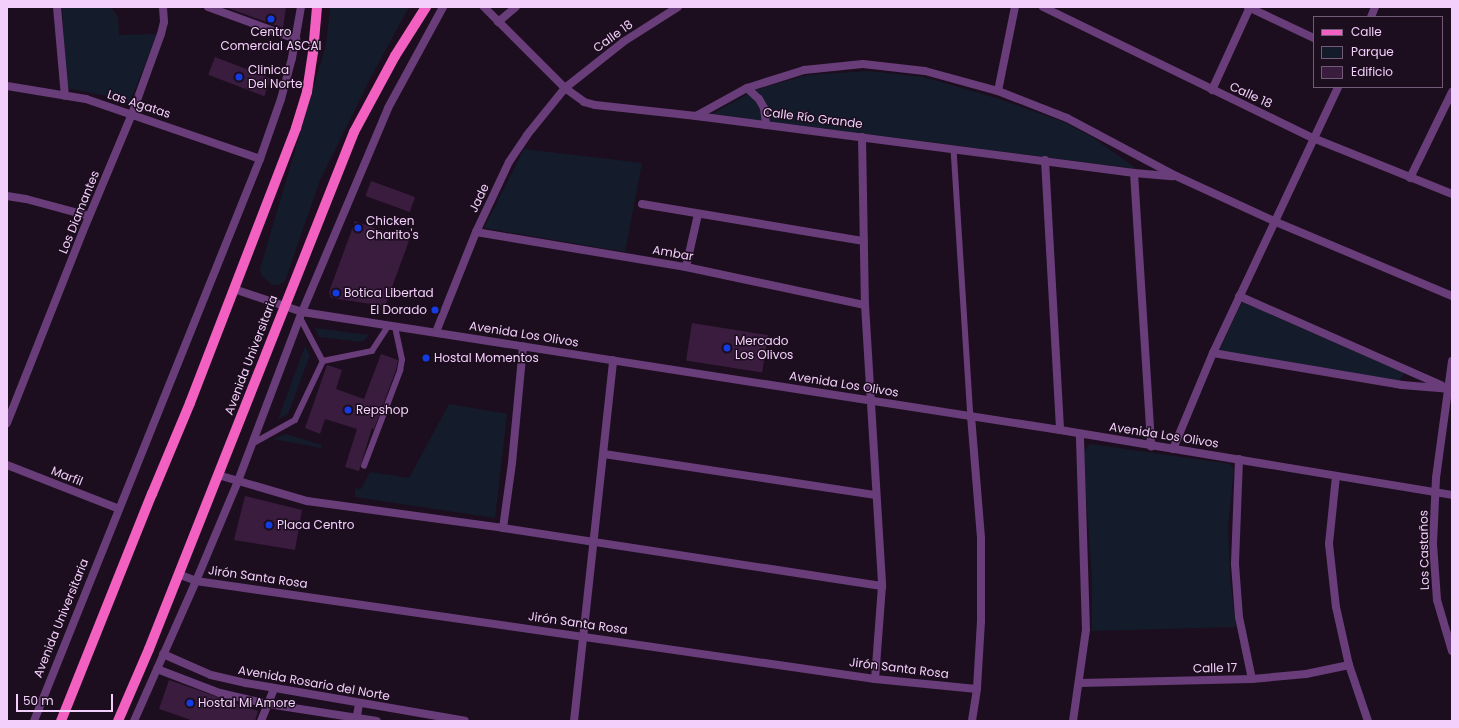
<!DOCTYPE html>
<html>
<head>
<meta charset="utf-8">
<style>
  body { margin:0 }
  #map { position:relative; width:1459px; height:728px; overflow:hidden; background:#1c0e1e; font-family:Poppins,sans-serif }
  div>[style] { position:absolute }
  [style*='--x'] { left:calc(var(--x)*1px); top:calc(var(--y)*1px); width:calc(var(--w)*1px); rotate:calc(var(--a)*1deg) }
  .green>* { inset:0; background:#141c2b }
  .building>* { inset:0; background:#3a1c3e; transform-origin:0 0 }
  .service>* { height:5.5px; margin:-2.75px; padding:0 2.75px; transform-origin:2.75px; border-radius:2.75px; background:#693d79 }
  .minor>* { height:8px; margin:-4px; padding:0 4px; transform-origin:4px; border-radius:4px; background:#693d79 }
  .tertiary>* { height:8px; margin:-4px; padding:0 4px; transform-origin:4px; border-radius:4px; background:#693d79 }
  .primary>* { height:10px; margin:-5px; padding:0 5px; transform-origin:5px; border-radius:5px; background:#f260c2 }
  .dots>* { width:11px; height:11px; translate:-50% -50%; box-sizing:border-box; border:2px solid #1c0e1e; border-radius:50% }
  span { translate:-50% -50%; white-space:nowrap; text-align:center; line-height:1.15; -webkit-text-stroke:3px #1c0e1e; paint-order:stroke }
  .poi-label { font-size:12px; color:#f3cffb }
  .left { translate:0 -50%; text-align:left }
  .right { translate:-100% -50%; text-align:right }
  .street-label { font-size:12px; color:#f3cffb }
  .frame { position:absolute; inset:0; border:8px solid #f3cffb; pointer-events:none }
  .legend { position:absolute; left:1313px; top:16px; width:130px; height:72px; box-sizing:border-box; background:#1c0e1e; border:1px solid #725b76; margin:0; padding:5px 7px; list-style:none; font-size:12px; color:#f3cffb }
  .legend li { display:flex; align-items:center; gap:8px; height:20px }
  .legend b { width:20px; border:1px solid #725b76 }
  .scale { position:absolute; left:16px; top:694px; width:97px; height:18px; box-sizing:border-box; border:2px solid #f3cffb; border-top:0; padding-left:5px; font-size:12px; line-height:14px; white-space:nowrap; color:#f3cffb; -webkit-text-stroke:3px #1c0e1e; paint-order:stroke }
</style>
</head>
<body>
<div id="map">
  <div class="green">
    <div style="clip-path:polygon(62px 7px,111px 7px,118px 17px,119px 35px,157px 34px,129px 104px,112px 97px,67px 88px)"></div>
    <div style="clip-path:polygon(330px 7px,409px 7px,372px 75px,320px 180px,285px 281px,278px 285px,272px 285px,261px 275px,260px 269px,326px 45px)"></div>
    <div style="clip-path:polygon(869px 71px,924px 77px,996px 98px,1064px 122px,1092px 137px,1137px 169px,712px 114px,755px 90px,807px 75px)"></div>
    <div style="clip-path:polygon(524px 149px,642px 163px,625px 252px,484px 228px)"></div>
    <div style="clip-path:polygon(1242px 302px,1405px 373px,1399px 381px,1219px 351px)"></div>
    <div style="clip-path:polygon(315px 328px,369px 335px,362px 342px,319px 337px)"></div>
    <div style="clip-path:polygon(305px 346px,310px 355px,288px 414px,278px 419px)"></div>
    <div style="clip-path:polygon(449px 404px,507px 414px,495px 518px,355px 497px,355px 488px,361px 489px,370px 472px,409px 478px)"></div>
    <div style="clip-path:polygon(286px 434px,322px 445px,321px 448px,273px 439px)"></div>
    <div style="clip-path:polygon(1090px 444px,1230px 464px,1234px 469px,1228px 526px,1230px 578px,1236px 627px,1092px 631px,1092px 577px,1083px 452px)"></div>
  </div>
  <div class="building">
    <div style="clip-path:polygon(228px 7px,286px 7px,283px 28px,228px 8px)"></div>
    <div style="left:215px;top:57px;width:60px;height:19px;rotate:21deg"></div>
    <div style="left:371px;top:181px;width:47px;height:16px;rotate:20deg"></div>
    <div style="clip-path:polygon(355px 221px,409px 241px,385px 306px,331px 298px,329px 292px)"></div>
    <div style="left:692px;top:323px;width:77px;height:38px;rotate:9deg"></div>
    <div style="clip-path:polygon(381px 354px,398px 360px,396px 370px,374px 429px,372px 428px,359px 471px,345px 467px,357px 429px,325px 419px,320px 434px,305px 428px,327px 365px,342px 370px,336px 389px,364px 399px)"></div>
    <div style="clip-path:polygon(245px 496px,302px 510px,295px 550px,234px 540px)"></div>
    <div style="clip-path:polygon(169px 680px,258px 711px,255px 721px,194px 721px,159px 709px)"></div>
  </div>
  <div class="service">
    <div style="--x:954;--y:149;--w:268;--a:86.4"></div>
    <div style="--x:300;--y:317;--w:50;--a:62.4"></div>
    <div style="--x:252;--y:444;--w:49;--a:-29.2"></div>
    <div style="--x:295;--y:420;--w:65;--a:-64.6"></div>
    <div style="--x:323;--y:361;--w:50;--a:-11.5"></div>
    <div style="--x:372;--y:351;--w:30;--a:-57"></div>
    <div style="--x:364;--y:466;--w:102;--a:-69.2"></div>
    <div style="--x:400;--y:371;--w:11;--a:-80"></div>
    <div style="--x:402;--y:360;--w:34;--a:-102"></div>
  </div>
  <div class="minor">
    <div style="--x:57;--y:7;--w:89;--a:84.9"></div>
    <div style="--x:208;--y:7;--w:94;--a:20"></div>
    <div style="--x:484;--y:7;--w:115;--a:45"></div>
    <div style="--x:565;--y:88;--w:24;--a:36"></div>
    <div style="--x:584;--y:102;--w:11;--a:15"></div>
    <div style="--x:595;--y:105;--w:102;--a:6.2"></div>
    <div style="--x:696;--y:116;--w:442;--a:7.4"></div>
    <div style="--x:1134;--y:173;--w:38;--a:5"></div>
    <div style="--x:1043;--y:7;--w:300;--a:25.9"></div>
    <div style="--x:1313;--y:138;--w:150;--a:21.9"></div>
    <div style="--x:1248;--y:7;--w:73;--a:25.2"></div>
    <div style="--x:1371;--y:17;--w:11;--a:-68"></div>
    <div style="--x:498;--y:22;--w:23;--a:-40"></div>
    <div style="--x:7;--y:86;--w:80;--a:9.3"></div>
    <div style="--x:86;--y:99;--w:184;--a:19"></div>
    <div style="--x:747;--y:88;--w:16;--a:43"></div>
    <div style="--x:759;--y:99;--w:10;--a:61"></div>
    <div style="--x:764;--y:108;--w:17;--a:83"></div>
    <div style="--x:1212;--y:90;--w:91;--a:-65.4"></div>
    <div style="--x:998;--y:91;--w:86;--a:-78.6"></div>
    <div style="--x:696;--y:116;--w:58;--a:-28.8"></div>
    <div style="--x:747;--y:88;--w:60;--a:-17.5"></div>
    <div style="--x:804;--y:70;--w:59;--a:-5.8"></div>
    <div style="--x:863;--y:64;--w:62;--a:6.4"></div>
    <div style="--x:925;--y:71;--w:76;--a:15.3"></div>
    <div style="--x:998;--y:91;--w:74;--a:21.4"></div>
    <div style="--x:1067;--y:118;--w:123;--a:28"></div>
    <div style="--x:1176;--y:176;--w:110;--a:24.7"></div>
    <div style="--x:1276;--y:222;--w:191;--a:22.8"></div>
    <div style="--x:862;--y:137;--w:168;--a:89"></div>
    <div style="--x:865;--y:305;--w:282;--a:86.5"></div>
    <div style="--x:882;--y:586;--w:93;--a:94.3"></div>
    <div style="--x:1045;--y:160;--w:270;--a:86.8"></div>
    <div style="--x:1134;--y:173;--w:274;--a:86.4"></div>
    <div style="--x:1410;--y:178;--w:96;--a:-64"></div>
    <div style="--x:7;--y:196;--w:19;--a:9"></div>
    <div style="--x:26;--y:199;--w:65;--a:15.1"></div>
    <div style="--x:642;--y:204;--w:225;--a:9.5"></div>
    <div style="--x:476;--y:232;--w:213;--a:9.5"></div>
    <div style="--x:686;--y:267;--w:183;--a:12"></div>
    <div style="--x:686;--y:267;--w:54;--a:-77.2"></div>
    <div style="--x:1239;--y:296;--w:221;--a:23.8"></div>
    <div style="--x:436;--y:332;--w:108;--a:-68.2"></div>
    <div style="--x:476;--y:232;--w:77;--a:-64.8"></div>
    <div style="--x:509;--y:162;--w:32;--a:-56"></div>
    <div style="--x:527;--y:135;--w:60;--a:-51"></div>
    <div style="--x:565;--y:88;--w:74;--a:-38.4"></div>
    <div style="--x:623;--y:42;--w:65;--a:-32.5"></div>
    <div style="--x:1213;--y:353;--w:192;--a:9.6"></div>
    <div style="--x:1402;--y:385;--w:49;--a:4.7"></div>
    <div style="--x:1452;--y:361;--w:118;--a:97.8"></div>
    <div style="--x:1436;--y:478;--w:66;--a:92.6"></div>
    <div style="--x:1433;--y:544;--w:56;--a:85.9"></div>
    <div style="--x:1437;--y:600;--w:53;--a:73.6"></div>
    <div style="--x:971;--y:416;--w:122;--a:85.3"></div>
    <div style="--x:981;--y:538;--w:83;--a:90"></div>
    <div style="--x:981;--y:621;--w:68;--a:93.4"></div>
    <div style="--x:977;--y:689;--w:32;--a:99"></div>
    <div style="--x:7;--y:423;--w:206;--a:-68.4"></div>
    <div style="--x:83;--y:231;--w:127;--a:-67.3"></div>
    <div style="--x:132;--y:114;--w:85;--a:-70.1"></div>
    <div style="--x:161;--y:34;--w:12;--a:-76"></div>
    <div style="--x:164;--y:22;--w:15;--a:-94"></div>
    <div style="--x:1173;--y:449;--w:104;--a:-67.4"></div>
    <div style="--x:1213;--y:353;--w:294;--a:-64.8"></div>
    <div style="--x:604;--y:454;--w:275;--a:8.6"></div>
    <div style="--x:1239;--y:459;--w:105;--a:92.2"></div>
    <div style="--x:1235;--y:564;--w:53;--a:85.7"></div>
    <div style="--x:1239;--y:617;--w:63;--a:78.2"></div>
    <div style="--x:7;--y:465;--w:120;--a:21.4"></div>
    <div style="--x:218;--y:475;--w:93;--a:16.3"></div>
    <div style="--x:307;--y:501;--w:198;--a:7.8"></div>
    <div style="--x:503;--y:528;--w:383;--a:8.7"></div>
    <div style="--x:1336;--y:476;--w:68;--a:95.9"></div>
    <div style="--x:1329;--y:544;--w:63;--a:83.7"></div>
    <div style="--x:1336;--y:607;--w:59;--a:77.4"></div>
    <div style="--x:1349;--y:665;--w:59;--a:71.3"></div>
    <div style="--x:503;--y:528;--w:66;--a:-82.1"></div>
    <div style="--x:512;--y:463;--w:117;--a:-84.6"></div>
    <div style="--x:178;--y:574;--w:19;--a:21"></div>
    <div style="--x:196;--y:581;--w:686;--a:8.21"></div>
    <div style="--x:875;--y:679;--w:102;--a:5.6"></div>
    <div style="--x:1080;--y:683;--w:172;--a:-1.3"></div>
    <div style="--x:1252;--y:679;--w:54;--a:-5.3"></div>
    <div style="--x:1306;--y:674;--w:44;--a:-11.8"></div>
    <div style="--x:261;--y:721;--w:35;--a:-68"></div>
    <div style="--x:356;--y:721;--w:17;--a:-80"></div>
    <div style="--x:574;--y:721;--w:363;--a:-83.8"></div>
    <div style="--x:1073;--y:721;--w:92;--a:-81.9"></div>
    <div style="--x:1086;--y:630;--w:196;--a:-91.8"></div>
  </div>
  <div class="tertiary">
    <div style="--x:234;--y:289;--w:72;--a:18.7"></div>
    <div style="--x:302;--y:312;--w:767;--a:8.85"></div>
    <div style="--x:1060;--y:430;--w:397;--a:9.4"></div>
    <div style="--x:163;--y:654;--w:52;--a:23.6"></div>
    <div style="--x:211;--y:675;--w:36;--a:13"></div>
    <div style="--x:246;--y:683;--w:222;--a:9.8"></div>
    <div style="--x:157;--y:669;--w:67;--a:20.9"></div>
    <div style="--x:220;--y:693;--w:49;--a:12.9"></div>
    <div style="--x:268;--y:704;--w:110;--a:8.9"></div>
    <div style="--x:34;--y:721;--w:606;--a:-68.09"></div>
    <div style="--x:260;--y:159;--w:64;--a:-70.7"></div>
    <div style="--x:281;--y:99;--w:42;--a:-75"></div>
    <div style="--x:292;--y:58;--w:52;--a:-80"></div>
    <div style="--x:134;--y:721;--w:153;--a:-66.1"></div>
    <div style="--x:196;--y:581;--w:108;--a:-67.2"></div>
    <div style="--x:238;--y:481;--w:181;--a:-69.3"></div>
    <div style="--x:302;--y:312;--w:221;--a:-67.1"></div>
    <div style="--x:388;--y:108;--w:115;--a:-61.4"></div>
  </div>
  <div class="primary">
    <div style="--x:61;--y:721;--w:245;--a:-68.2"></div>
    <div style="--x:152;--y:494;--w:99;--a:-67.3"></div>
    <div style="--x:190;--y:403;--w:295;--a:-68.9"></div>
    <div style="--x:296;--y:128;--w:38;--a:-73"></div>
    <div style="--x:307;--y:92;--w:40;--a:-81.5"></div>
    <div style="--x:313;--y:52;--w:45;--a:-84.9"></div>
    <div style="--x:118;--y:721;--w:78;--a:-66.7"></div>
    <div style="--x:149;--y:649;--w:556;--a:-68.37"></div>
    <div style="--x:354;--y:132;--w:86;--a:-61.7"></div>
    <div style="--x:395;--y:56;--w:58;--a:-57.7"></div>
  </div>
  <div class="dots">
    <div style="left:271px;top:19px;background:#133de3"></div>
    <div style="left:239px;top:77px;background:#133de3"></div>
    <div style="left:358px;top:228px;background:#133de3"></div>
    <div style="left:336px;top:293px;background:#133de3"></div>
    <div style="left:435px;top:310px;background:#133de3"></div>
    <div style="left:727px;top:348px;background:#133de3"></div>
    <div style="left:426px;top:358px;background:#133de3"></div>
    <div style="left:348px;top:410px;background:#133de3"></div>
    <div style="left:269px;top:525px;background:#133de3"></div>
    <div style="left:190px;top:703px;background:#133de3"></div>
  </div>
  <div class="poi-label">
    <span style="left:271px;top:39px">Centro<br>Comercial ASCAI</span>
    <span class="left" style="left:248px;top:77px">Clinica<br>Del Norte</span>
    <span class="left" style="left:366px;top:228px">Chicken<br>Charito's</span>
    <span class="left" style="left:344px;top:293px">Botica Libertad</span>
    <span class="right" style="left:427px;top:310px">El Dorado</span>
    <span class="left" style="left:735px;top:348px">Mercado<br>Los Olivos</span>
    <span class="left" style="left:434px;top:358px">Hostal Momentos</span>
    <span class="left" style="left:356px;top:410px">Repshop</span>
    <span class="left" style="left:277px;top:525px">Placa Centro</span>
    <span class="left" style="left:198px;top:703px">Hostal Mi Amore</span>
  </div>
  <div class="street-label">
    <span style="left:613px;top:36px;rotate:-36deg">Calle 18</span>
    <span style="left:1251px;top:95px;rotate:25deg">Calle 18</span>
    <span style="left:139px;top:104px;rotate:18deg">Las Agatas</span>
    <span style="left:813px;top:118px;rotate:7deg">Calle Río Grande</span>
    <span style="left:479px;top:198px;rotate:-65deg">Jade</span>
    <span style="left:79px;top:212px;rotate:-68deg">Los Diamantes</span>
    <span style="left:673px;top:253px;rotate:10deg">Ambar</span>
    <span style="left:524px;top:334px;rotate:9deg">Avenida Los Olivos</span>
    <span style="left:251px;top:355px;rotate:-69deg">Avenida Universitaria</span>
    <span style="left:844px;top:384px;rotate:9deg">Avenida Los Olivos</span>
    <span style="left:1164px;top:435px;rotate:9deg">Avenida Los Olivos</span>
    <span style="left:67px;top:476px;rotate:22deg">Marfil</span>
    <span style="left:1424px;top:550px;rotate:-91deg">Los Castaños</span>
    <span style="left:258px;top:577px;rotate:8deg">Jirón Santa Rosa</span>
    <span style="left:61px;top:618px;rotate:-68deg">Avenida Universitaria</span>
    <span style="left:578px;top:623px;rotate:8deg">Jirón Santa Rosa</span>
    <span style="left:899px;top:668px;rotate:7deg">Jirón Santa Rosa</span>
    <span style="left:1215px;top:668px;rotate:-1deg">Calle 17</span>
    <span style="left:314px;top:683px;rotate:10deg">Avenida Rosario del Norte</span>
  </div>
  <div class="frame"></div>
  <ul class="legend">
  <li><b style="height:5px;background:#f260c2"></b>Calle</li>
  <li><b style="height:11px;background:#141c2b"></b>Parque</li>
  <li><b style="height:11px;background:#3a1c3e"></b>Edificio</li>
  </ul>
  <div class="scale">50 m</div>
</div>
</body>
</html>
